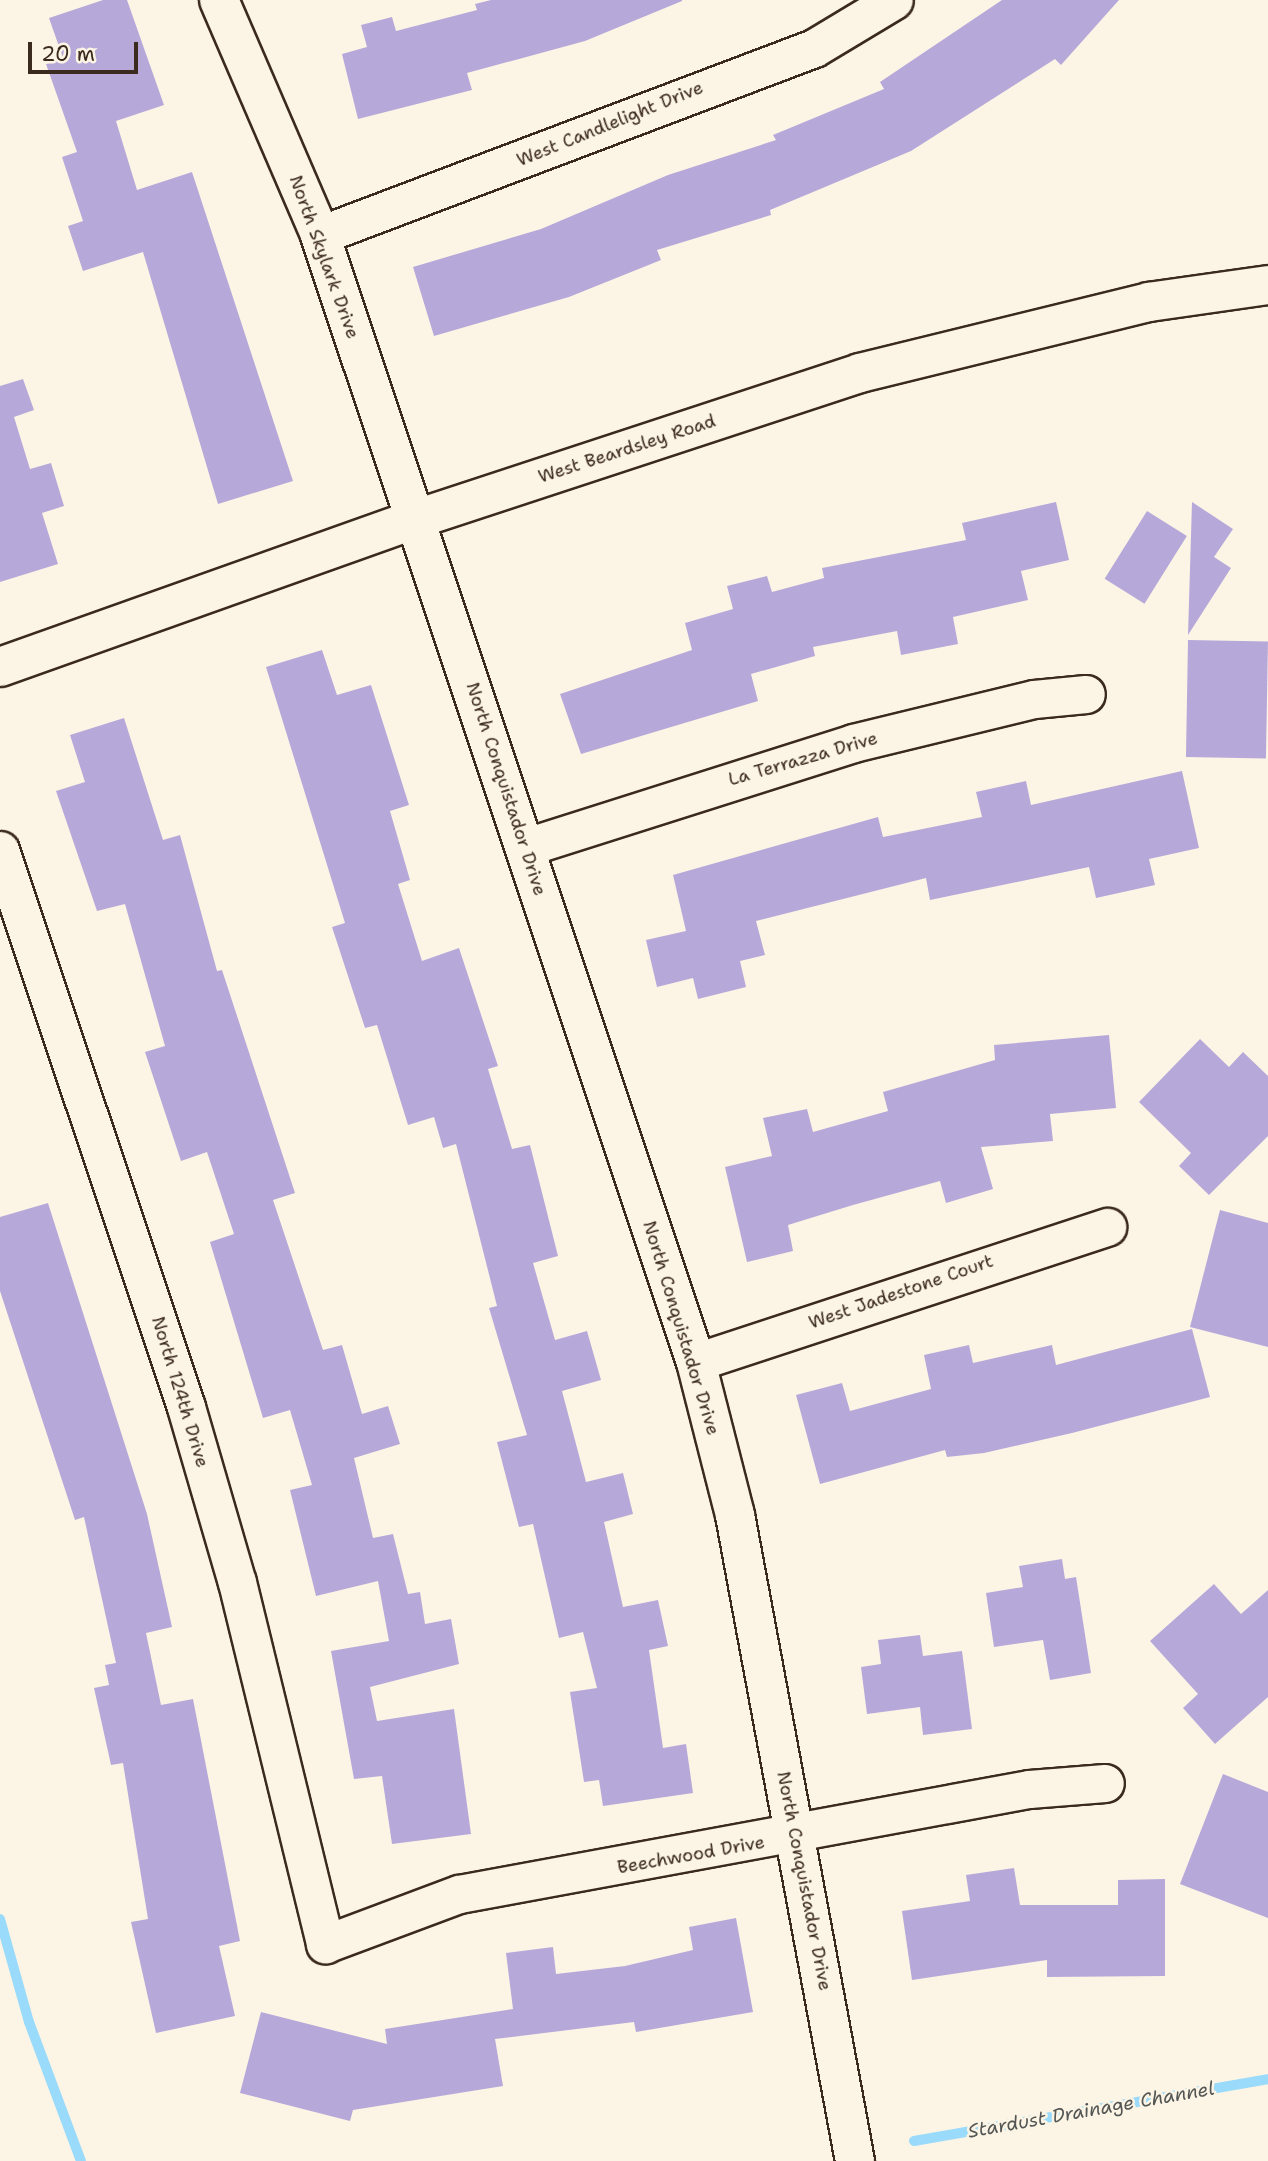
<!DOCTYPE html>
<html>
<head>
<meta charset="utf-8">
<style>
  body { margin:0 }
  #map { position:relative; width:1268px; height:2161px; overflow:hidden; background:#fcf5e5; font-family:"Shantell Sans",sans-serif }
  div>[style] { position:absolute }
  [style*='--x'] { left:calc(var(--x)*1px); top:calc(var(--y)*1px); width:calc(var(--w)*1px); rotate:calc(var(--a)*1deg) }
  .stream>* { height:10px; margin:-5px; padding:0 5px; transform-origin:5px; border-radius:5px; background:#9adafb }
  .building>* { inset:0; background:#b6a9da; transform-origin:0 0 }
  .roads { filter:drop-shadow(2px 0 #3b2a1e) drop-shadow(-2px 0 #3b2a1e) drop-shadow(0 2px #3b2a1e) drop-shadow(0 -2px #3b2a1e) }
  .minor>* { height:37px; margin:-18.5px; padding:0 18.5px; transform-origin:18.5px; border-radius:18.5px; background:#fcf5e5 }
  .tertiary>* { height:38px; margin:-19px; padding:0 19px; transform-origin:19px; border-radius:19px; background:#fcf5e5 }
  span { translate:-50% -50%; white-space:nowrap; text-align:center; line-height:1.15; -webkit-text-stroke:5px #fcf5e5; paint-order:stroke }
  .street-label { font-size:18px; color:#3b2a1e }
  .water-label { font-size:19px; color:#535655; font-style:italic }
  .scale { position:absolute; left:28px; top:42px; width:110px; height:32px; box-sizing:border-box; border:4px solid #3b2a1e; border-top:0; padding-left:9px; font-size:21px; line-height:24px; white-space:nowrap; color:#3b2a1e; -webkit-text-stroke:5px #fcf5e5; paint-order:stroke }
</style>
</head>
<body>
<div id="map">
  <div class="stream">
    <div style="--x:0;--y:1919;--w:107;--a:74.3"></div>
    <div style="--x:29;--y:2022;--w:148;--a:69.5"></div>
    <div style="--x:914;--y:2141;--w:359;--a:-9.9"></div>
  </div>
  <div class="building">
    <div style="clip-path:polygon(103px 0,127px 0,164px 105px,116px 121px,137px 190px,192px 172px,293px 481px,218px 504px,143px 252px,83px 271px,68px 226px,83px 221px,62px 157px,77px 152px,46px 64px,63px 58px,49px 18px)"></div>
    <div style="clip-path:polygon(491px 0,682px 0,682px 1px,585px 41px,467px 73px,472px 90px,358px 119px,342px 54px,367px 47px,361px 25px,392px 17px,396px 31px,477px 10px,475px 4px)"></div>
    <div style="clip-path:polygon(1002px 0,1119px 0,1061px 65px,1055px 59px,911px 151px,770px 210px,771px 215px,657px 250px,661px 260px,569px 297px,434px 336px,413px 267px,541px 229px,668px 175px,776px 140px,773px 135px,884px 89px,880px 82px)"></div>
    <div style="clip-path:polygon(23px 379px,34px 410px,14px 417px,30px 469px,51px 463px,64px 506px,42px 513px,58px 564px,0 582px,0 386px)"></div>
    <div style="clip-path:polygon(1056px 502px,1069px 560px,1021px 571px,1028px 600px,953px 617px,958px 644px,901px 655px,897px 631px,813px 647px,815px 656px,751px 674px,758px 701px,581px 754px,560px 694px,692px 650px,685px 623px,733px 609px,727px 586px,767px 576px,772px 592px,824px 578px,822px 568px,966px 540px,962px 523px)"></div>
    <div style="clip-path:polygon(1192px 502px,1233px 529px,1214px 557px,1231px 568px,1188px 635px)"></div>
    <div style="left:1147px;top:511px;width:47px;height:80px;rotate:32deg"></div>
    <div style="left:1188px;top:640px;width:80px;height:117px;rotate:1deg"></div>
    <div style="clip-path:polygon(322px 650px,337px 695px,371px 685px,409px 805px,390px 811px,410px 880px,398px 884px,422px 961px,459px 948px,498px 1066px,488px 1069px,512px 1149px,530px 1145px,558px 1256px,533px 1263px,555px 1340px,587px 1331px,601px 1380px,562px 1391px,586px 1482px,623px 1473px,633px 1514px,604px 1522px,623px 1607px,658px 1600px,668px 1646px,649px 1650px,663px 1748px,686px 1744px,693px 1793px,603px 1806px,599px 1780px,584px 1782px,570px 1692px,597px 1688px,583px 1632px,559px 1638px,533px 1524px,519px 1527px,497px 1442px,527px 1435px,489px 1308px,497px 1306px,456px 1144px,443px 1148px,434px 1117px,408px 1125px,377px 1025px,365px 1028px,332px 927px,345px 923px,266px 667px)"></div>
    <div style="clip-path:polygon(124px 718px,163px 840px,180px 835px,217px 971px,222px 970px,295px 1193px,273px 1200px,323px 1350px,342px 1345px,362px 1414px,388px 1406px,400px 1444px,354px 1458px,373px 1538px,393px 1534px,408px 1594px,420px 1592px,425px 1624px,451px 1619px,459px 1664px,370px 1687px,377px 1721px,454px 1709px,471px 1834px,392px 1844px,382px 1776px,354px 1779px,331px 1651px,389px 1641px,378px 1581px,316px 1596px,290px 1490px,312px 1485px,290px 1410px,263px 1418px,210px 1242px,234px 1234px,207px 1152px,181px 1161px,145px 1052px,165px 1046px,125px 904px,97px 911px,56px 791px,85px 782px,70px 735px)"></div>
    <div style="clip-path:polygon(1182px 771px,1199px 848px,1149px 859px,1155px 885px,1096px 898px,1089px 867px,930px 900px,926px 878px,756px 921px,765px 955px,740px 961px,746px 987px,698px 999px,693px 978px,657px 987px,646px 940px,686px 931px,673px 875px,878px 817px,883px 837px,982px 817px,976px 792px,1026px 781px,1031px 805px)"></div>
    <div style="clip-path:polygon(1109px 1035px,1116px 1108px,1050px 1114px,1053px 1141px,981px 1147px,993px 1189px,946px 1203px,940px 1181px,853px 1205px,788px 1225px,793px 1251px,747px 1262px,725px 1167px,772px 1156px,763px 1118px,807px 1109px,813px 1132px,888px 1111px,883px 1092px,995px 1060px,994px 1045px)"></div>
    <div style="clip-path:polygon(1200px 1039px,1229px 1067px,1243px 1052px,1268px 1076px,1268px 1136px,1209px 1195px,1179px 1166px,1191px 1153px,1139px 1102px)"></div>
    <div style="clip-path:polygon(48px 1203px,147px 1514px,172px 1627px,146px 1633px,161px 1705px,193px 1699px,240px 1941px,219px 1946px,235px 2016px,156px 2033px,131px 1922px,148px 1919px,123px 1763px,111px 1765px,94px 1688px,109px 1685px,105px 1665px,116px 1663px,84px 1517px,75px 1520px,0 1291px,0 1217px)"></div>
    <div style="clip-path:polygon(1220px 1210px,1268px 1223px,1268px 1347px,1190px 1327px)"></div>
    <div style="clip-path:polygon(1192px 1329px,1210px 1397px,1072px 1433px,984px 1453px,947px 1457px,945px 1450px,820px 1484px,796px 1395px,842px 1383px,850px 1411px,931px 1389px,924px 1355px,969px 1345px,973px 1363px,1052px 1345px,1056px 1365px)"></div>
    <div style="clip-path:polygon(1062px 1559px,1065px 1579px,1076px 1577px,1091px 1673px,1050px 1680px,1043px 1640px,994px 1647px,986px 1593px,1023px 1587px,1019px 1566px)"></div>
    <div style="clip-path:polygon(1214px 1584px,1241px 1614px,1268px 1590px,1268px 1697px,1215px 1744px,1183px 1708px,1198px 1694px,1150px 1641px)"></div>
    <div style="clip-path:polygon(920px 1635px,923px 1656px,962px 1651px,972px 1729px,923px 1735px,920px 1707px,867px 1714px,861px 1667px,881px 1664px,878px 1640px)"></div>
    <div style="clip-path:polygon(1223px 1774px,1268px 1792px,1268px 1918px,1180px 1884px)"></div>
    <div style="clip-path:polygon(1014px 1868px,1020px 1905px,1118px 1905px,1118px 1880px,1165px 1879px,1165px 1976px,1047px 1977px,1047px 1960px,912px 1980px,902px 1911px,970px 1901px,966px 1875px)"></div>
    <div style="clip-path:polygon(736px 1918px,753px 2012px,636px 2032px,634px 2022px,495px 2039px,503px 2086px,353px 2110px,350px 2121px,240px 2093px,261px 2012px,387px 2044px,385px 2029px,513px 2009px,506px 1953px,553px 1947px,556px 1974px,625px 1966px,693px 1950px,689px 1927px)"></div>
  </div>
  <div class="roads">
    <div class="minor">
      <div style="--x:320;--y:235;--w:528;--a:-20.73"></div>
      <div style="--x:814;--y:48;--w:93;--a:-31"></div>
      <div style="--x:526;--y:847;--w:343;--a:-17.6"></div>
      <div style="--x:853;--y:743;--w:186;--a:-13.7"></div>
      <div style="--x:1034;--y:699;--w:52;--a:-5.5"></div>
      <div style="--x:0;--y:850;--w:587;--a:71.53"></div>
      <div style="--x:186;--y:1407;--w:182;--a:73.8"></div>
      <div style="--x:237;--y:1582;--w:373;--a:76.3"></div>
      <div style="--x:325;--y:1944;--w:143;--a:-20.5"></div>
      <div style="--x:459;--y:1894;--w:580;--a:-10.44"></div>
      <div style="--x:1029;--y:1789;--w:76;--a:-4.5"></div>
      <div style="--x:696;--y:1362;--w:433;--a:-18.2"></div>
    </div>
    <div class="tertiary">
      <div style="--x:219;--y:0;--w:256;--a:66.7"></div>
      <div style="--x:320;--y:235;--w:1188;--a:71.55"></div>
      <div style="--x:696;--y:1362;--w:158;--a:75.7"></div>
      <div style="--x:735;--y:1515;--w:657;--a:79.48"></div>
      <div style="--x:0;--y:667;--w:442;--a:-19.6"></div>
      <div style="--x:416;--y:519;--w:467;--a:-18.2"></div>
      <div style="--x:860;--y:373;--w:298;--a:-13.8"></div>
      <div style="--x:1149;--y:302;--w:120;--a:-8.1"></div>
    </div>
  </div>
  <div class="street-label">
    <span style="left:610px;top:124px;rotate:-22deg">West Candlelight Drive</span>
    <span style="left:324px;top:257px;rotate:70deg">North Skylark Drive</span>
    <span style="left:627px;top:449px;rotate:-18deg">West Beardsley Road</span>
    <span style="left:803px;top:759px;rotate:-16deg">La Terrazza Drive</span>
    <span style="left:506px;top:789px;rotate:72deg">North Conquistador Drive</span>
    <span style="left:901px;top:1292px;rotate:-19deg">West Jadestone Court</span>
    <span style="left:681px;top:1328px;rotate:73deg">North Conquistador Drive</span>
    <span style="left:180px;top:1392px;rotate:73deg">North 124th Drive</span>
    <span style="left:691px;top:1855px;rotate:-10deg">Beechwood Drive</span>
    <span style="left:804px;top:1881px;rotate:79deg">North Conquistador Drive</span>
  </div>
  <div class="water-label">
    <span style="left:1091px;top:2110px;rotate:-10deg">Stardust Drainage Channel</span>
  </div>
  <div class="scale">20 m</div>
</div>
</body>
</html>
